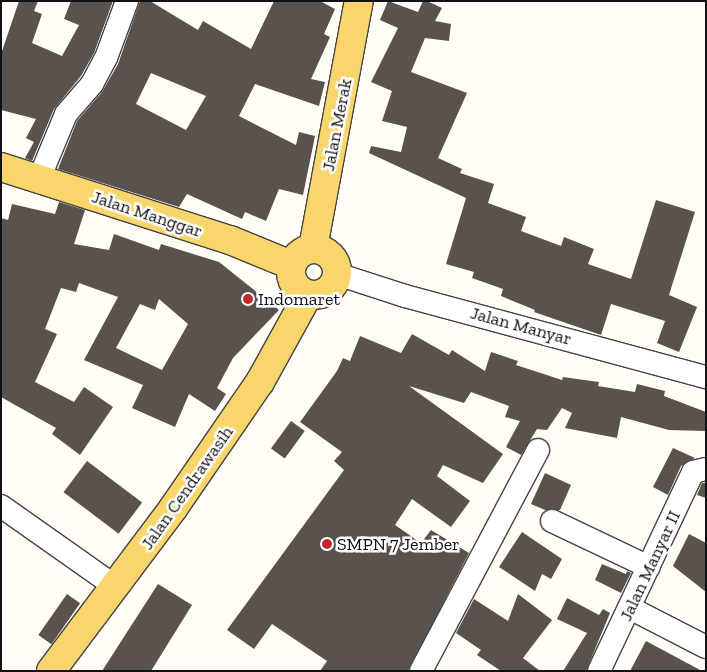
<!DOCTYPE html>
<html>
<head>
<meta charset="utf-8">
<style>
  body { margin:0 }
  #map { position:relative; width:707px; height:672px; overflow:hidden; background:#fffdf5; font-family:"Zilla Slab",serif }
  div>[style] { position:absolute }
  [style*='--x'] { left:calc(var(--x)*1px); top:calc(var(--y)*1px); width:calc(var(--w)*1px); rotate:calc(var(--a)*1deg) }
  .building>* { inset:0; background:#5a524d; transform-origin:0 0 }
  .roads { filter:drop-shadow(1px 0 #444) drop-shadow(-1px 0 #444) drop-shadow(0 1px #444) drop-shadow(0 -1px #444) }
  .minor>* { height:22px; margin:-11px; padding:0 11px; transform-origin:11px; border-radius:11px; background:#fff }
  .major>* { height:28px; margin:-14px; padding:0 14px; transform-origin:14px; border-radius:14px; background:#f9d66b }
  .major>.ring { margin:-14px; padding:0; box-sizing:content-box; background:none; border:28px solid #f9d66b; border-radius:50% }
  .dots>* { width:14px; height:14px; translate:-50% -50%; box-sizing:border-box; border:2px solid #fff; border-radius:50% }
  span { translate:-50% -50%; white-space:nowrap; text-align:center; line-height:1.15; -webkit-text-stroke:5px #fff; paint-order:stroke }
  .street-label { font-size:18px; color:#111 }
  .poi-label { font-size:18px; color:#111 }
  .left { translate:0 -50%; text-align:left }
  .frame { position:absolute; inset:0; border:2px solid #111; pointer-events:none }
</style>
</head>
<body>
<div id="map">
  <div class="building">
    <div style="clip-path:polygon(19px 1px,38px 1px,34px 11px,42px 14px,32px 43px,62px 56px,79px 25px,64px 19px,71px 1px,113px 1px,94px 53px,81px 76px,54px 109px,32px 161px,25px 158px,34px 142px,26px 138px,36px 119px,1px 110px,1px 54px)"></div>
    <div style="clip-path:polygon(evenodd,140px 1px,150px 1px,198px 30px,203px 21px,251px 49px,274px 1px,320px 1px,335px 9px,324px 34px,330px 37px,311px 79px,325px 82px,319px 106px,255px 84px,239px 116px,296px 145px,299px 132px,315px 136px,303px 195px,279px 189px,266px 221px,245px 212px,242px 219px,187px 194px,179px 207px,58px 169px,77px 121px,102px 92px,118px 64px,140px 1px,151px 73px,206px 96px,186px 130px,136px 104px,151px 73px)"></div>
    <div style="clip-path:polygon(388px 1px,418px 12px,423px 1px,427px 1px,442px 8px,435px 21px,451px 24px,449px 41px,425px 38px,411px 72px,467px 93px,438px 158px,462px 169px,460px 173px,494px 184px,488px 203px,526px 217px,521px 231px,561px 246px,564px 237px,594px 249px,588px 264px,631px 279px,656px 200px,695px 212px,669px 295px,697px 307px,679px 352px,657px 343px,665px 321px,611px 304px,601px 335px,534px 312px,535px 310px,501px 296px,503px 289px,472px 278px,474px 272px,446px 264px,466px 198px,369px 153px,371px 146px,401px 152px,407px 127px,382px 121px,392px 91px,371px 82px,398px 28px,380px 20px)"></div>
    <div style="clip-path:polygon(evenodd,59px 202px,85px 210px,74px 244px,109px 250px,114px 234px,159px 250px,161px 244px,219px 262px,279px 310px,233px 358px,217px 388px,226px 394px,215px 411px,189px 394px,175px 427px,132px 408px,143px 385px,84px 360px,118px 297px,79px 283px,76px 292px,61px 288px,45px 329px,57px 334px,35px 382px,74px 402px,84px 387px,113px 407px,80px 455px,52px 434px,56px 428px,1px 397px,1px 218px,8px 220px,12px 204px,55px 214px,59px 202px,159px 299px,188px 324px,162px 370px,116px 348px,140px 304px,155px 310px,159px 299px)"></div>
    <div style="clip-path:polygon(412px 334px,449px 355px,452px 350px,485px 371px,491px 352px,518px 361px,516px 365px,562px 380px,563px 377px,599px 382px,598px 386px,635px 392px,637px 384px,665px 391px,664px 396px,706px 412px,706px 431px,669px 430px,621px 417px,617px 438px,565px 428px,572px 413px,562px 408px,547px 430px,537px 429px,521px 455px,506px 447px,520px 421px,505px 417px,509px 406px,471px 392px,464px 403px,409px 386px,503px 454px,483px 483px,443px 465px,437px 476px,470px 501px,451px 527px,412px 499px,395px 525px,421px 543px,431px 530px,469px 553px,408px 671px,320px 671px,327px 661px,272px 624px,254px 649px,227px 630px,344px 470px,334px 461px,342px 452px,300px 422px,337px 371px,343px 358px,350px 361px,360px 336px,401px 353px)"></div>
    <div style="left:291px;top:421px;width:17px;height:34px;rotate:36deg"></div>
    <div style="clip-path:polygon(673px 448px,695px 458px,681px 466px,668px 495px,653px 487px)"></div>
    <div style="left:87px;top:461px;width:69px;height:39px;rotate:37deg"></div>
    <div style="clip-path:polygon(545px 473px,571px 485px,560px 510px,545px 510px,531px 504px)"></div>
    <div style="clip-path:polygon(702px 483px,706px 483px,706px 498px,697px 495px)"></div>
    <div style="clip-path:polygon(522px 532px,562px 559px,551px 579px,542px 574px,535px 591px,499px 567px)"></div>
    <div style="clip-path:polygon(689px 534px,706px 543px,706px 592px,673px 566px)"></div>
    <div style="clip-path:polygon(602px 564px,626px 574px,627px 571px,631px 573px,621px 593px,595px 580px)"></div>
    <div style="clip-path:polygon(158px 584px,192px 605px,151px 671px,102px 671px)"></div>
    <div style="left:67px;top:594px;width:16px;height:50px;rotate:35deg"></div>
    <div style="clip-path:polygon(518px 594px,552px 620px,523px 658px,540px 671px,501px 671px,477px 655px,481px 650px,456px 633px,474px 599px,508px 621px)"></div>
    <div style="clip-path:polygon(567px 598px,599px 615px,603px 609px,610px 613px,586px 671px,563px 671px,587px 633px,557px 619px)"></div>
    <div style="clip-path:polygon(646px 641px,702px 671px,630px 671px)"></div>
  </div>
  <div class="roads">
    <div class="minor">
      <div style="--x:39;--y:179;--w:70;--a:-67.4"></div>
      <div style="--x:66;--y:114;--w:40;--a:-49"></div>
      <div style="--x:92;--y:84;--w:30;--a:-62"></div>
      <div style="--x:106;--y:58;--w:61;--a:-69.8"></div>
      <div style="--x:337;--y:274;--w:71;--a:17.9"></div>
      <div style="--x:405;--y:296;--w:312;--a:15.1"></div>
      <div style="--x:1;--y:506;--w:141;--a:35.2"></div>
      <div style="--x:552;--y:521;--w:107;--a:25.4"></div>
      <div style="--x:630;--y:608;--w:85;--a:27.2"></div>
      <div style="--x:421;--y:671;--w:250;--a:-62.1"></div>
      <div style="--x:599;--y:671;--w:220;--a:-64.7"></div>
      <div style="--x:693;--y:472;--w:13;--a:-13"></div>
    </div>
    <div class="major">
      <div style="--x:1;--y:167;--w:240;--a:17.7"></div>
      <div style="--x:230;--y:240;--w:66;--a:22.3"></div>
      <div style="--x:313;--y:248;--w:251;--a:-79.5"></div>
      <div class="ring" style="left:291px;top:249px;width:18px;height:18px"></div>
      <div style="--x:51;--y:671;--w:205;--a:-53.1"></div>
      <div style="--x:174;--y:507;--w:152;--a:-55.5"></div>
      <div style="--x:260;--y:382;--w:99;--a:-61.1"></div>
    </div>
  </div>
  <div class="dots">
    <div style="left:248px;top:299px;background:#c4262e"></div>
    <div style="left:327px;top:544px;background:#c4262e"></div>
  </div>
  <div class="street-label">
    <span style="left:337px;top:125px;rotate:-79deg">Jalan Merak</span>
    <span style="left:147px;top:214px;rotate:18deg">Jalan Manggar</span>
    <span style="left:521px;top:326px;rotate:15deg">Jalan Manyar</span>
    <span style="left:187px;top:488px;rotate:-55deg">Jalan Cendrawasih</span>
    <span style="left:650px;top:566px;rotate:-65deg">Jalan Manyar II</span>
  </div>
  <div class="poi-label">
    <span class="left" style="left:258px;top:299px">Indomaret</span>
    <span class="left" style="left:337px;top:544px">SMPN 7 Jember</span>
  </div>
  <div class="frame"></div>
</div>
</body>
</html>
